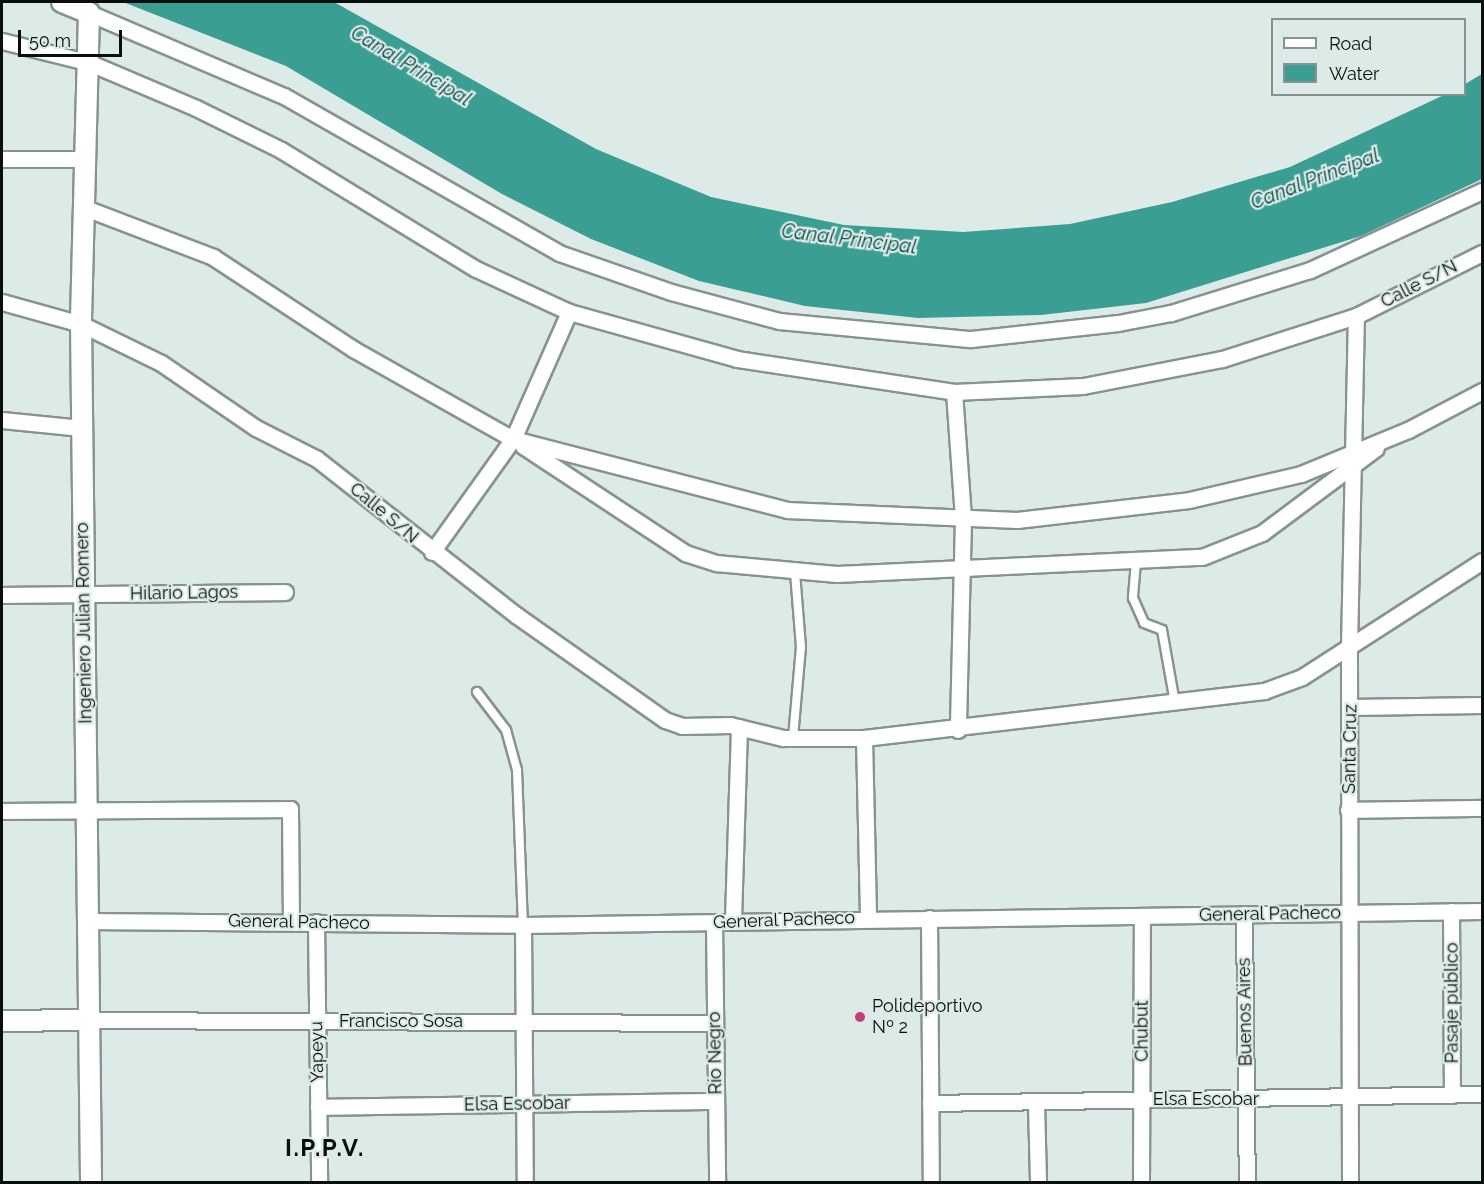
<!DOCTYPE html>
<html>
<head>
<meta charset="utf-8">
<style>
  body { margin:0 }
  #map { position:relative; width:1484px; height:1184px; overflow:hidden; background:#dceae8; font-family:Raleway,sans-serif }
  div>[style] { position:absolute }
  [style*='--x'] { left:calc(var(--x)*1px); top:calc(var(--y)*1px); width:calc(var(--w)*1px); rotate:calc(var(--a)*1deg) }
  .water>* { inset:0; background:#3a9e93 }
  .roads { filter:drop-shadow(2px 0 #879391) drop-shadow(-2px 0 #879391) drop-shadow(0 2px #879391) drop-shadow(0 -2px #879391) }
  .service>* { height:8px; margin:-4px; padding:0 4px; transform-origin:4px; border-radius:4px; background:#fff }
  .minor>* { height:15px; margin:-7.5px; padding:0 7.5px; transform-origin:7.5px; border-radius:7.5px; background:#fff }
  .tertiary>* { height:20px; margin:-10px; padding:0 10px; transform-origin:10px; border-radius:10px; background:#fff }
  .dots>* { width:16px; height:16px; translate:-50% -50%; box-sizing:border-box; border:3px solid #dceae8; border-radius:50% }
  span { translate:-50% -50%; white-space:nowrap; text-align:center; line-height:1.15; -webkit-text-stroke:4.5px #dceae8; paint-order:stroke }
  .street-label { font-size:18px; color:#0a0e0e }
  .poi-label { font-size:18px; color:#0a0e0e }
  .left { translate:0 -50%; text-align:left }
  .water-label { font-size:20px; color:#0e4943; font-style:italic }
  .district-label { font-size:24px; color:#0a0e0e; font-weight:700; letter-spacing:1.5px }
  .frame { position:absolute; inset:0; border:3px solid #0a0e0e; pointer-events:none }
  .legend { position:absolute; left:1271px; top:18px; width:195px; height:78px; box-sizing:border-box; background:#dceae8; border:2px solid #889291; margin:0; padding:8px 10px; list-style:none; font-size:18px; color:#0a0e0e }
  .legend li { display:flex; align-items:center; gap:12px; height:30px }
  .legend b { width:30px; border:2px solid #889291 }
  .scale { position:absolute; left:18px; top:30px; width:104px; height:27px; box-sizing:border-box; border:3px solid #0a0e0e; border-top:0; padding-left:8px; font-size:18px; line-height:21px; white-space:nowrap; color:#0a0e0e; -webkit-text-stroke:4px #dceae8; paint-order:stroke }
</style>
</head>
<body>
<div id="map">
  <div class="water">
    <div style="clip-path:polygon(123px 2px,334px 2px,596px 149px,711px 197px,844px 225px,963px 232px,1070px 224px,1172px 202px,1290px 167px,1444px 95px,1464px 94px,1465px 84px,1482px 74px,1482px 179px,1361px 236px,1146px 303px,1041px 315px,918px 318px,805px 306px,699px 281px,591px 239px,502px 194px,286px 66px)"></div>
  </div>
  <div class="roads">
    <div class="service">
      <div style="--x:1136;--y:562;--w:36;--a:95"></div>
      <div style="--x:1133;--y:598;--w:27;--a:66"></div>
      <div style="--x:1144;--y:623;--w:19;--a:21"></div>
      <div style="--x:1162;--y:630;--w:74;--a:79.9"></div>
      <div style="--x:477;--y:692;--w:48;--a:52.7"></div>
      <div style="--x:506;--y:730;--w:41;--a:74.6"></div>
      <div style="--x:517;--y:770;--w:155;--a:87.8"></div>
      <div style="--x:793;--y:738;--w:91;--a:-85"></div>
      <div style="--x:801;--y:647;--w:74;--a:-94.6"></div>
    </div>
    <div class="minor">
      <div style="--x:89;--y:13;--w:212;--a:23.1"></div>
      <div style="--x:284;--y:96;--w:317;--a:29.7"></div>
      <div style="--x:559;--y:253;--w:119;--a:19.2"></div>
      <div style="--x:671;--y:292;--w:112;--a:15"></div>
      <div style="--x:779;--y:321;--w:193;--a:5.4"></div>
      <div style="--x:971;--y:339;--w:148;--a:-6.2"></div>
      <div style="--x:1118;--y:323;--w:54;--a:-10.7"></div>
      <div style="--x:1171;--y:313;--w:145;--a:-17.2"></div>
      <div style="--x:1310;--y:270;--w:189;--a:-24.7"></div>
      <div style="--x:2;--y:41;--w:91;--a:14"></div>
      <div style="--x:90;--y:63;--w:115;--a:23"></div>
      <div style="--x:196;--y:108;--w:95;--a:26.3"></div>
      <div style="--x:281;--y:150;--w:228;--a:31.4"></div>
      <div style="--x:476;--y:269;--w:102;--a:24.8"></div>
      <div style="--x:569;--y:312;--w:174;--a:15.6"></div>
      <div style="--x:737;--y:359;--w:219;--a:8.6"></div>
      <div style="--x:954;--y:392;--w:127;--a:85.9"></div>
      <div style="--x:963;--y:519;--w:211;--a:91.4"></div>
      <div style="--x:2;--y:159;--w:85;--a:0"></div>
      <div style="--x:85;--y:208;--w:137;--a:20.9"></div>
      <div style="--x:213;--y:257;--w:168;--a:33.3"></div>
      <div style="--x:353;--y:349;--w:184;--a:29.4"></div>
      <div style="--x:513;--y:439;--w:283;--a:14.5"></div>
      <div style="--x:787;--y:510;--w:230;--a:2.5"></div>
      <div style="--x:1017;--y:520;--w:173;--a:-6.6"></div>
      <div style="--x:1189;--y:500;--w:115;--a:-13.1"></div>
      <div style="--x:1301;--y:474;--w:116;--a:-22.4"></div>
      <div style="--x:1408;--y:430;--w:84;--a:-27.8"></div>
      <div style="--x:2;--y:302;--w:82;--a:15.6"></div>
      <div style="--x:81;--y:324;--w:89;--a:26"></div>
      <div style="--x:161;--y:363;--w:115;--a:34.4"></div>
      <div style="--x:256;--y:428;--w:68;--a:26.9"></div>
      <div style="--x:317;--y:459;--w:253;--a:38.1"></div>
      <div style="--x:516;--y:615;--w:182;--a:35.2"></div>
      <div style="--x:665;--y:720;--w:18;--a:19"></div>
      <div style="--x:682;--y:726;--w:48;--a:-1.2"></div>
      <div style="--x:730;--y:725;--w:55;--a:13.8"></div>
      <div style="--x:783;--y:738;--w:81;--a:0"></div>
      <div style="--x:864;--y:738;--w:403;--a:-6.7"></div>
      <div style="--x:1264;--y:691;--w:40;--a:-20.2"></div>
      <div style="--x:1302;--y:677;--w:214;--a:-32.8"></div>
      <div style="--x:954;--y:392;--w:129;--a:-2.7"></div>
      <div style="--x:1083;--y:386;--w:142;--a:-11"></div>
      <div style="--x:1222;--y:359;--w:141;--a:-17.8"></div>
      <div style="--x:1356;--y:316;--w:141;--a:-26.6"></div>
      <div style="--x:2;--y:420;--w:80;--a:5.7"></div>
      <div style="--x:523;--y:446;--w:194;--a:33.4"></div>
      <div style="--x:685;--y:553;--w:33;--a:18"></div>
      <div style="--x:716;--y:563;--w:121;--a:5.2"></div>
      <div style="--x:837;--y:574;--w:365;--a:-2.7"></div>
      <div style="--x:1202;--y:557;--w:65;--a:-21.8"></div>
      <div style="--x:1262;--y:533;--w:142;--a:-36.7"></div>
      <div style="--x:432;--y:552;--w:139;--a:-54.4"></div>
      <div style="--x:513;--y:439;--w:139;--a:-66.2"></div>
      <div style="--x:2;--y:595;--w:283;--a:-0.6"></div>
      <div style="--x:1351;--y:707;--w:131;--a:-0.9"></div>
      <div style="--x:864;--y:738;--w:179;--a:88.7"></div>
      <div style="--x:1348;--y:810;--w:134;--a:-0.9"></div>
      <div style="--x:2;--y:811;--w:288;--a:-0.4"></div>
      <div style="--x:290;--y:809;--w:113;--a:89.5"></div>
      <div style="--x:1451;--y:911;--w:184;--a:89.7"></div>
      <div style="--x:1244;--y:914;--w:268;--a:89.4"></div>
      <div style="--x:929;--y:918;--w:264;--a:89.6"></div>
      <div style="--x:733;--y:919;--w:192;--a:-88.2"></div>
      <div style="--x:86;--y:921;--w:437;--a:0.5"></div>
      <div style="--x:523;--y:925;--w:959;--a:-0.84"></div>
      <div style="--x:316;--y:922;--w:260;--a:89.3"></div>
      <div style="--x:714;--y:923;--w:259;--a:89.3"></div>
      <div style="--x:523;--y:925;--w:257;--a:89.6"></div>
      <div style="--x:88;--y:1020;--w:627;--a:0.27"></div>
      <div style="--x:930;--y:1103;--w:552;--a:-0.93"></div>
      <div style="--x:1036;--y:1104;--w:78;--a:88.5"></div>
      <div style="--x:318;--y:1107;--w:398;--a:-0.9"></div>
      <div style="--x:1141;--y:1182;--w:266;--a:-89.8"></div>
      <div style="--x:1350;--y:1182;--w:535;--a:-90.11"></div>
      <div style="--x:1349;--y:647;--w:331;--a:-88.8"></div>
    </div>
    <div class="tertiary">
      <div style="--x:62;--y:2;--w:29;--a:22"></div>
      <div style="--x:89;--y:13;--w:311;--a:91.5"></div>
      <div style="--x:81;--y:324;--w:858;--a:89.33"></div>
      <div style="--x:2;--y:1021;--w:86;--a:-0.7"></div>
    </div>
  </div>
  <div class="dots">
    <div style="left:860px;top:1017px;background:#c43c7a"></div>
  </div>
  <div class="street-label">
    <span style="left:1419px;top:284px;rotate:-27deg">Calle S/N</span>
    <span style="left:384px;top:513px;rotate:40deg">Calle S/N</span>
    <span style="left:184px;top:593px;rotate:-1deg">Hilario Lagos</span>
    <span style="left:84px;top:623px;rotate:-91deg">Ingeniero Julian Romero</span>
    <span style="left:1350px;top:749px;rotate:-89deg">Santa Cruz</span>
    <span style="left:1270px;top:914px;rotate:-1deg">General Pacheco</span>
    <span style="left:784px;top:920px;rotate:-2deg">General Pacheco</span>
    <span style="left:299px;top:922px;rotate:1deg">General Pacheco</span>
    <span style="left:1452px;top:1003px;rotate:-90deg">Pasaje público</span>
    <span style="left:1245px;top:1012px;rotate:-91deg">Buenos Aires</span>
    <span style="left:401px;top:1021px">Francisco Sosa</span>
    <span style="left:1142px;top:1031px;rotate:-90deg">Chubut</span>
    <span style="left:317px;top:1052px;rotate:-91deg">Yapeyu</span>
    <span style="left:715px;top:1053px;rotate:-91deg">Río Negro</span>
    <span style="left:1206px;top:1099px">Elsa Escobar</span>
    <span style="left:517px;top:1104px;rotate:-1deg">Elsa Escobar</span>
  </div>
  <div class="poi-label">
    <span class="left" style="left:872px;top:1017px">Polideportivo<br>Nº 2</span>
  </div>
  <div class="water-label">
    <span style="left:411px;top:66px;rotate:31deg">Canal Principal</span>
    <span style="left:1315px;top:179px;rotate:-21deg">Canal Principal</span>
    <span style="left:849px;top:239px;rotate:7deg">Canal Principal</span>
  </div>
  <div class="district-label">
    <span style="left:325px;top:1148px">I.P.P.V.</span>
  </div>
  <div class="frame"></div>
  <ul class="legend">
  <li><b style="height:8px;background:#fff"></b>Road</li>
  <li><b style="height:16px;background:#3a9e93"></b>Water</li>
  </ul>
  <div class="scale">50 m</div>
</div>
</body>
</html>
